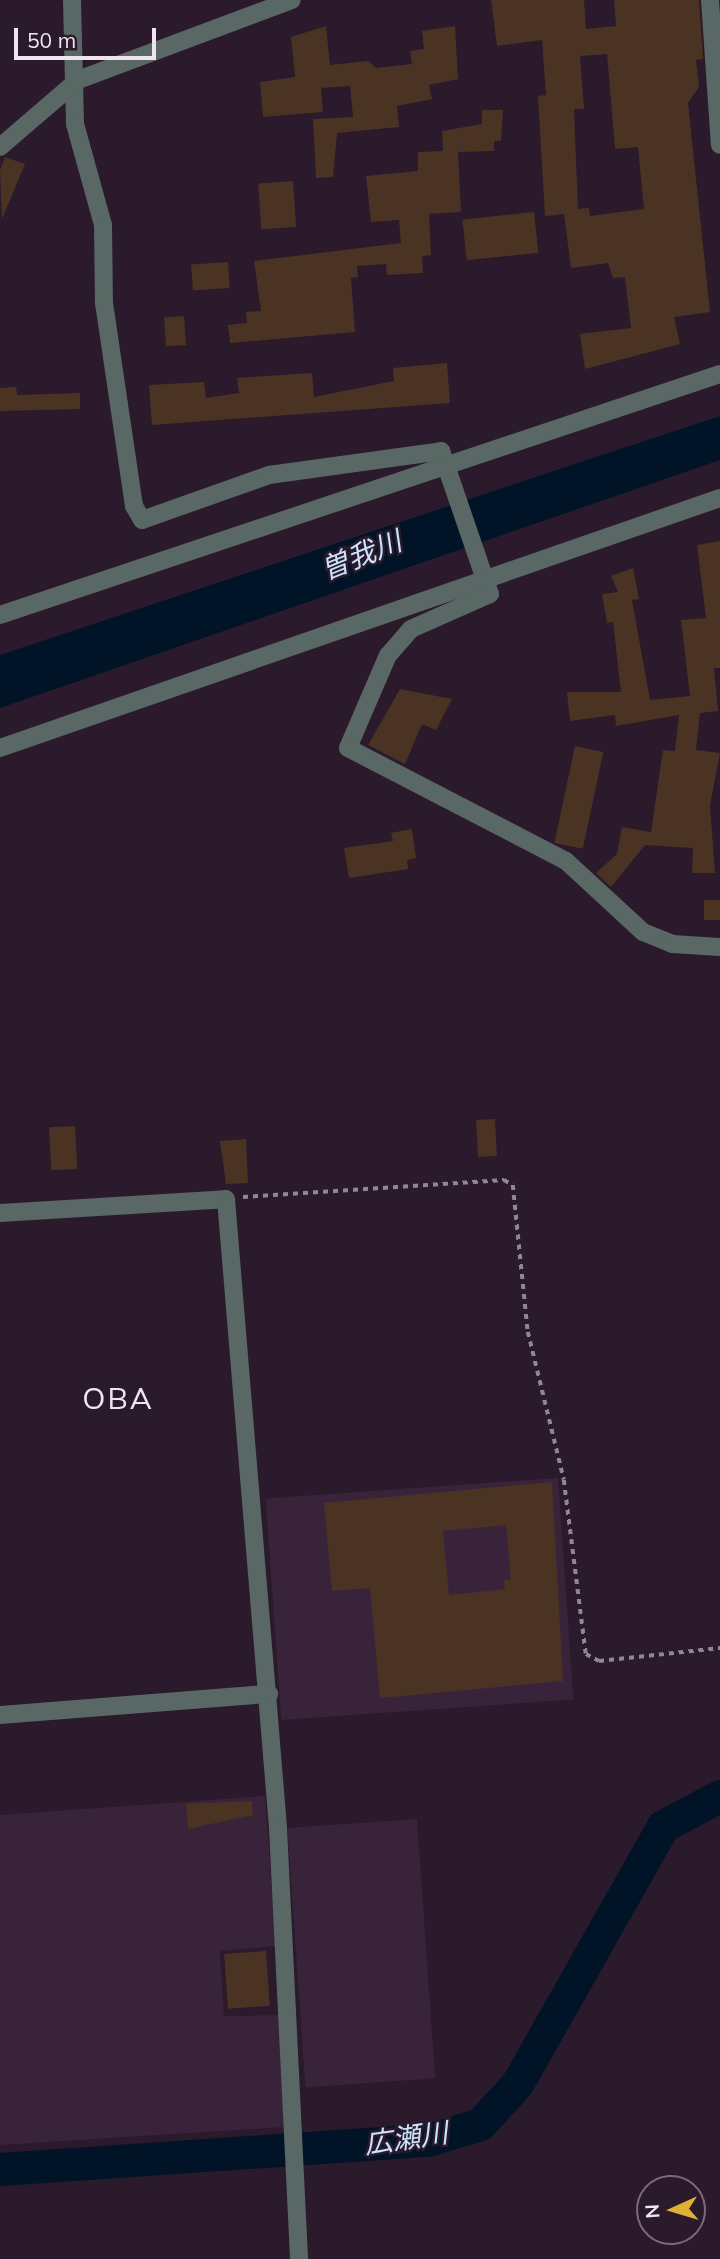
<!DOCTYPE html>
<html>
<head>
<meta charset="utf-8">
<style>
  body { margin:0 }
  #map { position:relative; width:720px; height:2259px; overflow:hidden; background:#2b192c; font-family:Mulish,"Noto Sans JP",sans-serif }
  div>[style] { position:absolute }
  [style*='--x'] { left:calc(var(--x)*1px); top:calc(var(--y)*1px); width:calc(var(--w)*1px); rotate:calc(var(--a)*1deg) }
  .built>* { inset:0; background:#39233b; transform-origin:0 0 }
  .water>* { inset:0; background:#011326 }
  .river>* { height:33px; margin:-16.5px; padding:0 16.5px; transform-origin:16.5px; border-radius:16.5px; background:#011326 }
  .building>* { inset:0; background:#4a3323; transform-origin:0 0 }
  .path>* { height:3.5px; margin-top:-1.75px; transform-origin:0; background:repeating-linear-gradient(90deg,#948595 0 5px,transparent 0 10px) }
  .street>* { height:18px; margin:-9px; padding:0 9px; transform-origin:9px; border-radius:9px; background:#596864 }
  span { translate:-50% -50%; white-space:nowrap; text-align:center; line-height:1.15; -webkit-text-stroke:5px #2b192c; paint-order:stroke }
  .water-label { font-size:28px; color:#c9e4ff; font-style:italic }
  .quarter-label { font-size:30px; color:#f0e4f1; letter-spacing:2px }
  .north { position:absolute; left:636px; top:2175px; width:70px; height:70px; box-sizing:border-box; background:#2b192c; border:2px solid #7a6a7b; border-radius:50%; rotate:266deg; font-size:19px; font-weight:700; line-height:28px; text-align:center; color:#f0e4f1 }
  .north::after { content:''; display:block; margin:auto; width:24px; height:32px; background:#e0b034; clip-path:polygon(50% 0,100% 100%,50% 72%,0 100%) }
  .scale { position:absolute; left:14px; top:28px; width:142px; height:32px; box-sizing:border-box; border:4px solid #f0e4f1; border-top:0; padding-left:9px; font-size:21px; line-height:24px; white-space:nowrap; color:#f0e4f1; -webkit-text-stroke:5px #2b192c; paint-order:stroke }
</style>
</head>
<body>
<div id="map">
  <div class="built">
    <div style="left:558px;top:1478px;width:222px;height:293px;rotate:86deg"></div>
    <div style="clip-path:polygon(265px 1796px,276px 1946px,220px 1951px,224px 2016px,281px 2015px,284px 2127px,0 2145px,0 1815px)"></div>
    <div style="left:417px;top:1819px;width:260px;height:130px;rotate:86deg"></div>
  </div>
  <div class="water">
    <div style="clip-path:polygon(720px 416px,720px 460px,0 708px,0 655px)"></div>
  </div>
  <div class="river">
    <div style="--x:0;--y:2169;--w:429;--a:-3.9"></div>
    <div style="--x:428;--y:2140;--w:54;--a:-17.1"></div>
    <div style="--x:480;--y:2124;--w:54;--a:-47.2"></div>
    <div style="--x:517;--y:2084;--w:296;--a:-60.5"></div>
    <div style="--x:663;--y:1826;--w:64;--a:-27.8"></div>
  </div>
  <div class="building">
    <div style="clip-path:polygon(evenodd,491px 0,584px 0,586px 29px,616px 26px,614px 0,699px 0,703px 59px,696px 60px,699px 87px,688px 103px,710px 312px,674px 317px,680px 344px,585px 369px,580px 334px,631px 328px,625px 277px,613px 278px,608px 263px,571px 268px,564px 214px,545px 216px,538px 96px,546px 95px,542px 40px,497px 46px,491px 0,607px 54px,615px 149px,638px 147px,644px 209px,590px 216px,589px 208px,578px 209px,574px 109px,584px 109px,580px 56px,607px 54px)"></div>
    <div style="clip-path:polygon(326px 26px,330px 65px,368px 61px,376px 68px,412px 64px,410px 51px,424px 49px,422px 31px,455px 26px,458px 79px,429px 85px,432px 99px,397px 106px,399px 127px,337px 133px,333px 177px,316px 178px,313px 119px,353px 117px,350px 86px,321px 88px,323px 112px,263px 117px,260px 82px,295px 77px,291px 37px)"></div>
    <div style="clip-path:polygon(482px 110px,503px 110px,501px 141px,494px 141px,494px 151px,458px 152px,461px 212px,429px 214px,431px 255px,422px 256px,423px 273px,387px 275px,386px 264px,357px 266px,358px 277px,351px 278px,355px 332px,230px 343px,228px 325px,247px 323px,246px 312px,261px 311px,254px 261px,401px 243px,399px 220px,371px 222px,366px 176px,418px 171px,418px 152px,443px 151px,442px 131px,482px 124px)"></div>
    <div style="clip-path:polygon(5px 157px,25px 164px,2px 219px,0 170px)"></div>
    <div style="left:293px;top:181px;width:46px;height:35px;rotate:86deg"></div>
    <div style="left:534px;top:212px;width:41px;height:72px;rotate:84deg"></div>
    <div style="left:228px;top:262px;width:26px;height:37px;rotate:86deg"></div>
    <div style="left:184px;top:316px;width:29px;height:20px;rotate:86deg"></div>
    <div style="clip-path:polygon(447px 363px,450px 403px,152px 425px,149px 385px,204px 382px,206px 398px,239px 393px,237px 378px,312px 373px,314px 397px,394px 381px,393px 368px)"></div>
    <div style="clip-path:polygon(16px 387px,17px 395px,80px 393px,80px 409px,0 411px,0 388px)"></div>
    <div style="clip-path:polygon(720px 541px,720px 668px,714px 668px,718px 711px,700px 713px,696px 750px,720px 753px,710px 805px,715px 873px,692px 873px,693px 848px,645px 845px,611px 887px,596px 873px,617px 854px,622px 827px,651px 832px,663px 750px,675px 751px,679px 715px,616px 726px,615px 715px,570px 721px,567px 692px,621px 692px,613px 622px,607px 623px,602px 594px,618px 592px,611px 576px,633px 568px,639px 599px,632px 600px,650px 700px,690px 696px,681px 620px,706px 618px,697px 545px)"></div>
    <div style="clip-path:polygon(400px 689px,452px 699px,436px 730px,422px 724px,405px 764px,368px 745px)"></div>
    <div style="left:575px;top:746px;width:29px;height:99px;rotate:12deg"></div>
    <div style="clip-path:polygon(412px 829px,416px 858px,407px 860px,408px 869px,349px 878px,344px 848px,393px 841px,391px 833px)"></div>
    <div style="left:720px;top:900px;width:20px;height:16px;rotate:90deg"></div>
    <div style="left:495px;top:1119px;width:37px;height:19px;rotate:87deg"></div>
    <div style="left:75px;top:1126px;width:43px;height:26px;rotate:87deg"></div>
    <div style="clip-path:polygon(246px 1139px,248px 1183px,226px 1184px,220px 1141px)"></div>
    <div style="clip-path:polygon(evenodd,552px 1482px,563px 1681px,380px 1698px,370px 1588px,332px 1591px,324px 1503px,552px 1482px,506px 1525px,511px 1580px,504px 1580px,505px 1589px,449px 1595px,443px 1531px,506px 1525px)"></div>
    <div style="clip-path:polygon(252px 1801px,253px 1815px,188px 1829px,186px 1804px)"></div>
    <div style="left:266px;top:1951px;width:55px;height:42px;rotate:86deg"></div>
  </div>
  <div class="path">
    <div style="--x:243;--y:1197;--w:262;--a:-3.7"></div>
    <div style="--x:504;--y:1180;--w:10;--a:29"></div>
    <div style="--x:513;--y:1185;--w:148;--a:84.2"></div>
    <div style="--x:528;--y:1332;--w:152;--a:76.3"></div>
    <div style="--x:564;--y:1480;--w:175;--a:82.8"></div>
    <div style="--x:586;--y:1654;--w:15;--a:28"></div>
    <div style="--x:599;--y:1661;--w:122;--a:-6.1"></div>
  </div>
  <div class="street">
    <div style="--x:72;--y:0;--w:124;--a:88.6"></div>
    <div style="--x:75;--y:124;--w:105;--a:74.5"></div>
    <div style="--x:103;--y:225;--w:78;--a:89.3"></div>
    <div style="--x:104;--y:303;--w:205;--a:81.6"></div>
    <div style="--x:134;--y:506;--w:16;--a:60"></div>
    <div style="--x:142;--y:520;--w:135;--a:-19.5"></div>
    <div style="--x:269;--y:475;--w:174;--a:-7.9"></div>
    <div style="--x:441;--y:451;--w:151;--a:71.1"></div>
    <div style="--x:490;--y:594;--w:86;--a:156.1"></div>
    <div style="--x:411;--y:629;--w:35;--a:131"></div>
    <div style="--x:388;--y:655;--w:101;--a:113.3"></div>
    <div style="--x:348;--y:748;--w:246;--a:27.4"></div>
    <div style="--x:566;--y:861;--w:105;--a:42.7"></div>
    <div style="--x:643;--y:932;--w:31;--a:22"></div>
    <div style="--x:672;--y:944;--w:48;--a:3.6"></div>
    <div style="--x:710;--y:0;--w:145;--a:86.1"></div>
    <div style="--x:0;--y:147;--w:103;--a:-40.7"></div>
    <div style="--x:78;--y:80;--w:228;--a:-20.5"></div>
    <div style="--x:0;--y:615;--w:759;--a:-18.51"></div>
    <div style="--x:0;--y:748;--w:762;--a:-19.15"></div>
    <div style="--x:0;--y:1213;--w:226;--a:-3.5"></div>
    <div style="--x:226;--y:1199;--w:631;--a:85.27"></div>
    <div style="--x:278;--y:1828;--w:432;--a:87.2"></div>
    <div style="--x:0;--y:1715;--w:270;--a:-4.5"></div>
  </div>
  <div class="water-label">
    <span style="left:361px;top:555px;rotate:-22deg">曽我川</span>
    <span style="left:406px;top:2138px;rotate:-8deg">広瀬川</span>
  </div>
  <div class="quarter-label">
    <span style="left:118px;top:1398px">OBA</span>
  </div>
  <div class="north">N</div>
  <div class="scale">50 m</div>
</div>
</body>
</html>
